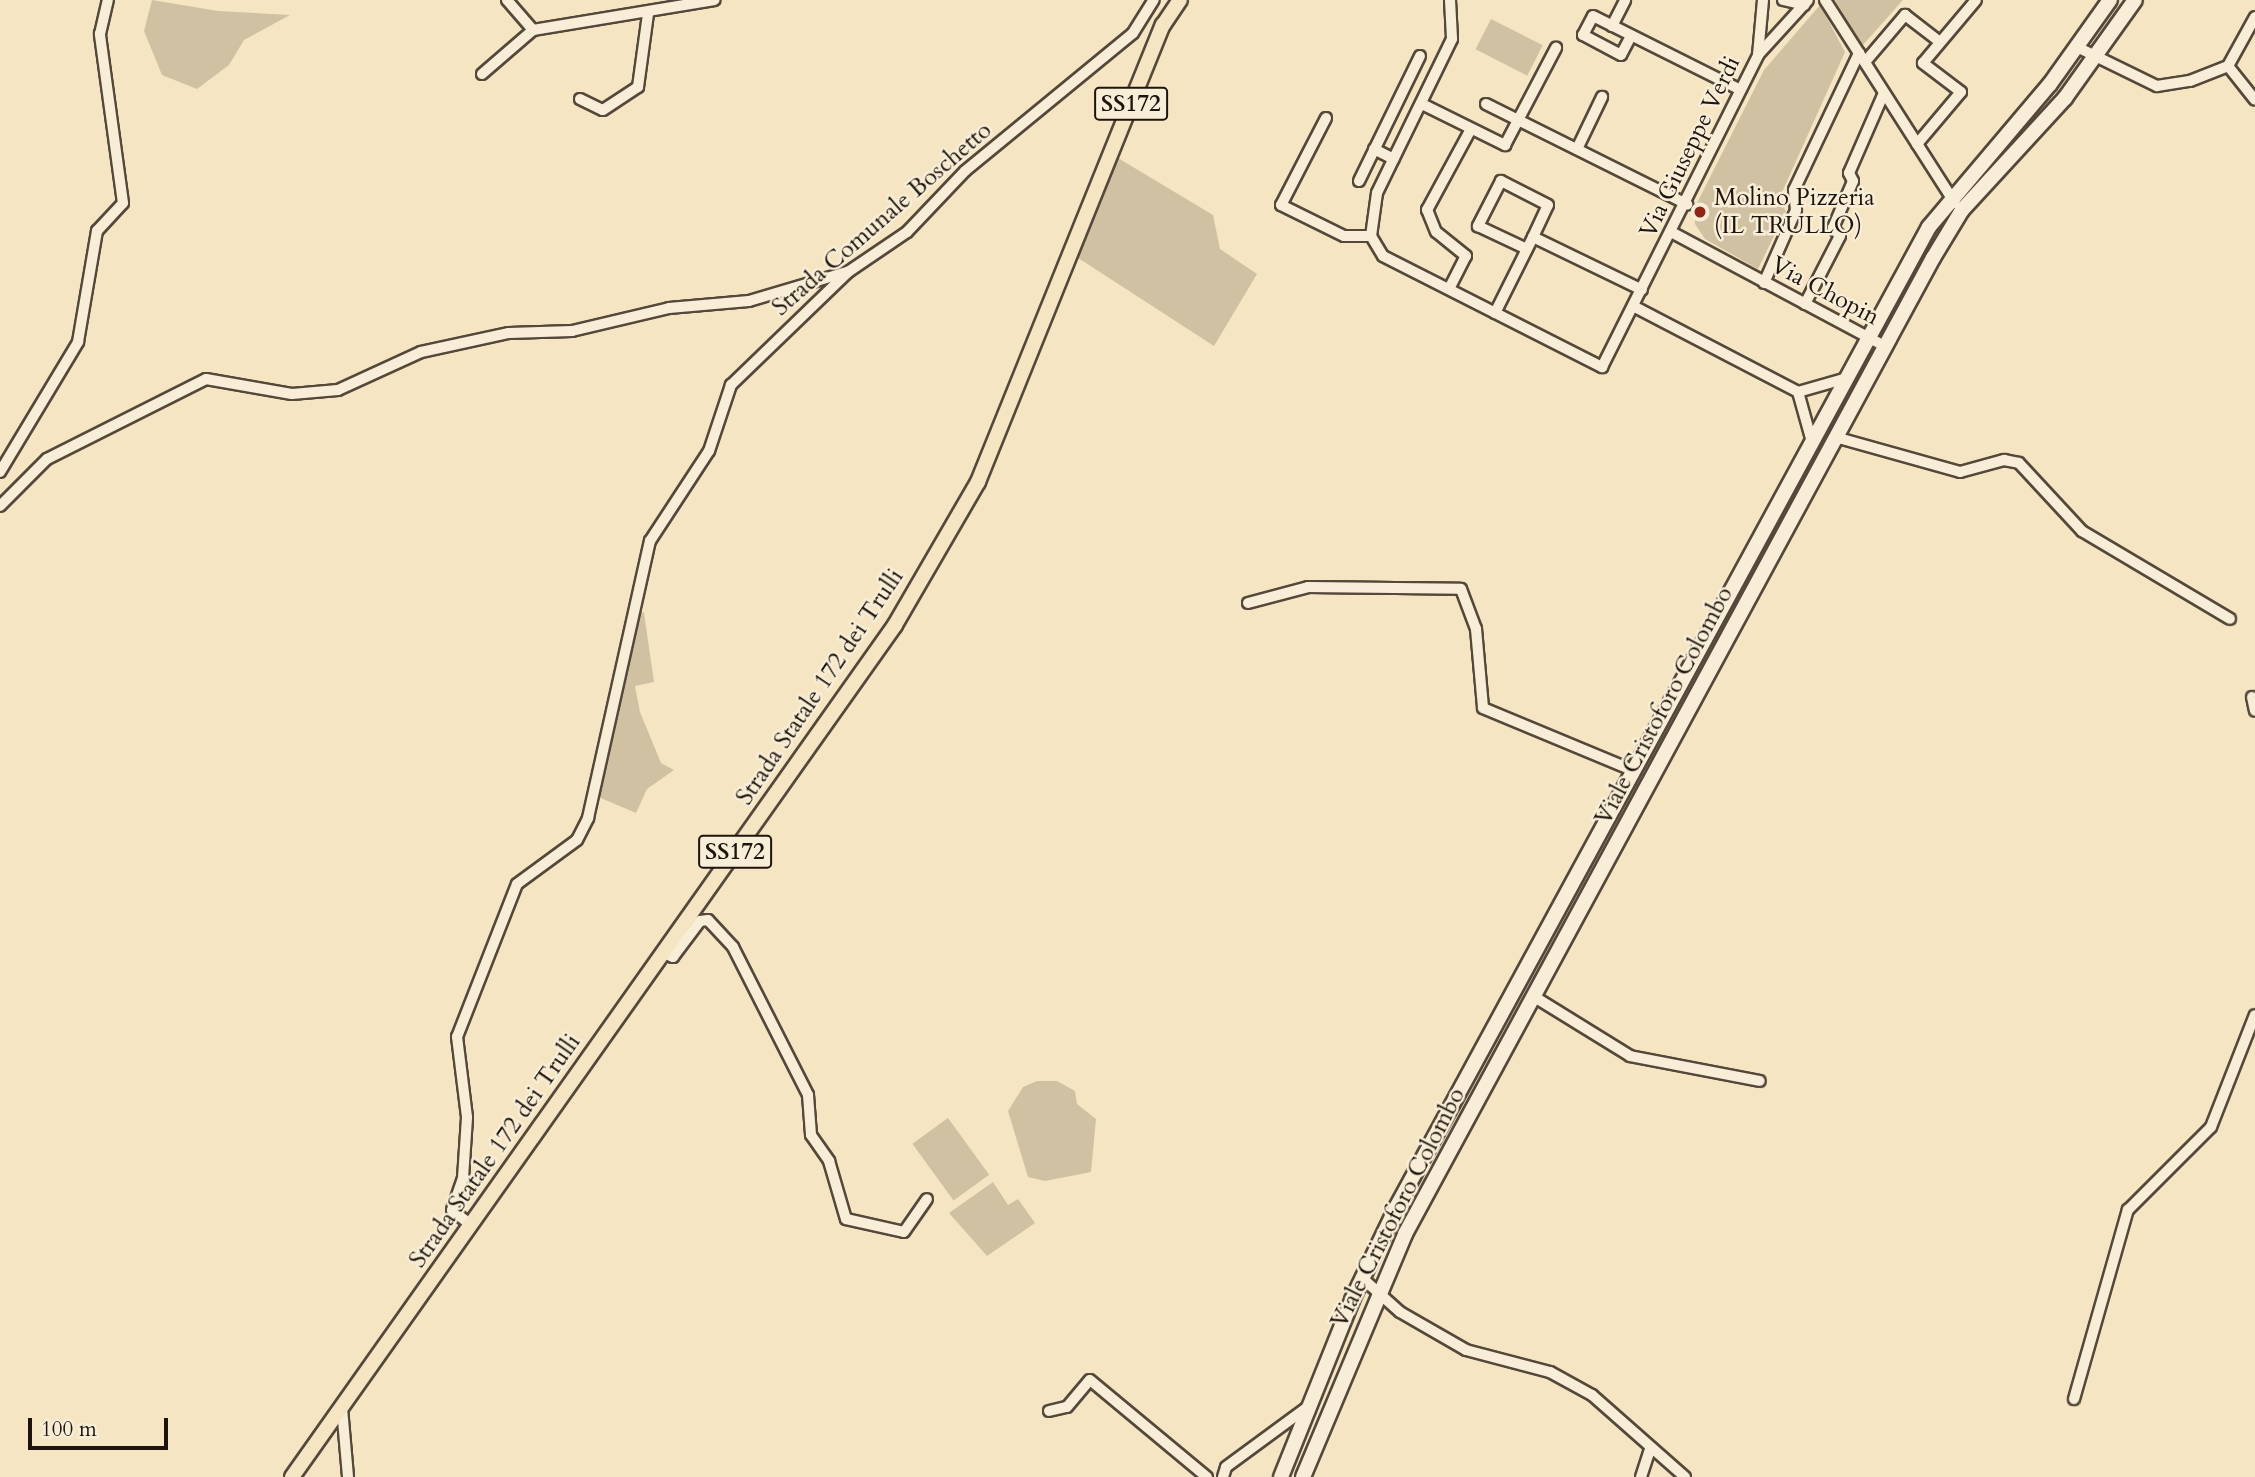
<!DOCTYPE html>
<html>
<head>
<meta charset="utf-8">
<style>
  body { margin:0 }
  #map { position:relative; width:2255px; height:1477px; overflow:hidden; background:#f5e5c2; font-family:Cardo,serif }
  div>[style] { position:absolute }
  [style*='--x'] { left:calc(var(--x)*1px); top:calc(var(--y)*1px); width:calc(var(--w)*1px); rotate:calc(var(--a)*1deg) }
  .green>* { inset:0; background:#d0c1a3; transform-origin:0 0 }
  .roads { filter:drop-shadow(2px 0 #54483a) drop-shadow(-2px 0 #54483a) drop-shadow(0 2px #54483a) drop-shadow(0 -2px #54483a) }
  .minor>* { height:10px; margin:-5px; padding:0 5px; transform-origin:5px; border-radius:5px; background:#f8eed7 }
  .secondary>* { height:14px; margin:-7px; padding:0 7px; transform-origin:7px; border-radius:7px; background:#f8eed7 }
  .primary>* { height:14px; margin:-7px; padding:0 7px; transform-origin:7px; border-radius:7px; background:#f5e5c2 }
  .dots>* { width:19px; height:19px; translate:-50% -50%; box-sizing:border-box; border:4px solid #f8eed7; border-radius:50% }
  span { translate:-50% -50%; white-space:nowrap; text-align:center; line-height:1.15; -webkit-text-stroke:5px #f8eed7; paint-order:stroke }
  .shield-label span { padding:2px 5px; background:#f8eed7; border:2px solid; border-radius:5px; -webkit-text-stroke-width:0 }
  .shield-label { font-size:23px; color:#1e140d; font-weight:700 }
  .street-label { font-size:24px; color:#1e140d }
  .poi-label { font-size:24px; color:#1e140d }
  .left { translate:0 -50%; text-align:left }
  .scale { position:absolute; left:28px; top:1418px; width:140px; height:32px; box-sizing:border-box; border:4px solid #1e140d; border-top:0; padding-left:9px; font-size:21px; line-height:24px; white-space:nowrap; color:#1e140d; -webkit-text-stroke:5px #f8eed7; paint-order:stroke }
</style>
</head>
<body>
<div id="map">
  <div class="green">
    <div style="clip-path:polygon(152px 0,218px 11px,290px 15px,244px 40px,229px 65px,197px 89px,162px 75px,144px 31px)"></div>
    <div style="clip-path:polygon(1835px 0,1903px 0,1862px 46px)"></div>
    <div style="clip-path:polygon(1820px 5px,1845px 52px,1779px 199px,1786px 211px,1758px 269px,1705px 239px,1695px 224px,1695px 207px,1764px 70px)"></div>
    <div style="left:1491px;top:19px;width:58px;height:34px;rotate:27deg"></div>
    <div style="clip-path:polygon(1113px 155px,1213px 215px,1220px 249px,1257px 274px,1214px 346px,1072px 254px)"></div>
    <div style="clip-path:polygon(633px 608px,644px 613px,654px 682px,635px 686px,640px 712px,661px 763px,674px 770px,647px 789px,636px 813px,596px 796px)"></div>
    <div style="clip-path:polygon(1037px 1081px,1057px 1081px,1075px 1091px,1077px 1104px,1096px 1119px,1091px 1172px,1045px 1181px,1028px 1177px,1008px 1111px,1023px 1087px)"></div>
    <div style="left:948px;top:1118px;width:70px;height:44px;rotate:54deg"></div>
    <div style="clip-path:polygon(993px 1182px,1008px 1205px,1018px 1199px,1035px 1223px,987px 1256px,949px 1213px)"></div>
  </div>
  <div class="roads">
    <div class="minor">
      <div style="--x:507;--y:0;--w:40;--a:49"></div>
      <div style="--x:533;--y:30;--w:184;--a:-9.4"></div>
      <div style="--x:1450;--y:0;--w:39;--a:87"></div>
      <div style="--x:1452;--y:39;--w:171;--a:116"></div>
      <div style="--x:1377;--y:193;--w:43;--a:97.9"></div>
      <div style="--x:1371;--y:236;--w:23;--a:59"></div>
      <div style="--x:1383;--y:256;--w:246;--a:26.9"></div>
      <div style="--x:1602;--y:367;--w:349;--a:-63.4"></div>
      <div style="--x:1758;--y:55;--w:55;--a:-84.8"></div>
      <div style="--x:1783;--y:0;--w:22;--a:13"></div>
      <div style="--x:1825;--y:0;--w:241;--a:57.4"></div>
      <div style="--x:1612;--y:26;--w:29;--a:-63"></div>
      <div style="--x:1631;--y:36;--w:21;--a:118"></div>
      <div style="--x:1621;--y:55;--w:43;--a:-152.2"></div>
      <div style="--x:1583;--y:35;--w:21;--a:-62"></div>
      <div style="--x:1593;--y:16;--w:165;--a:26.6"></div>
      <div style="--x:2079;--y:48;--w:87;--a:26"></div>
      <div style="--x:2157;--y:86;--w:33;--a:-9"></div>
      <div style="--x:2190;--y:81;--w:41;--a:-21.5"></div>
      <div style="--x:2228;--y:66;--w:56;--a:-61.1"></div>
      <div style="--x:1758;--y:55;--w:74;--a:-47.7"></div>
      <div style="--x:1865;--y:62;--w:62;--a:-49.6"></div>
      <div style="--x:1905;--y:15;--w:44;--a:37.6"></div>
      <div style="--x:2228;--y:66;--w:43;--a:51.5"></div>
      <div style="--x:482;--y:74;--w:67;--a:-40.8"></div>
      <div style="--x:580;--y:99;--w:25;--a:26"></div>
      <div style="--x:603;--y:110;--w:42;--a:-33.3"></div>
      <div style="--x:638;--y:87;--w:74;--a:-82.2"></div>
      <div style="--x:1422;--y:104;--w:93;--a:26.3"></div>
      <div style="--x:1505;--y:145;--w:110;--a:-62.3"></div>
      <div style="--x:1486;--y:104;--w:225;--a:26.5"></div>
      <div style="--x:1326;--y:118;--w:98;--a:117.3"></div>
      <div style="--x:1281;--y:205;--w:70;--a:26.2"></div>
      <div style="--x:1344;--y:236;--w:27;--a:0"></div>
      <div style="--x:1917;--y:144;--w:68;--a:-49.8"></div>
      <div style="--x:1961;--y:92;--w:48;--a:-142.7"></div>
      <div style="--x:1923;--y:63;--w:82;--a:-49.9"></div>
      <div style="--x:1374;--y:149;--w:22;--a:27"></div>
      <div style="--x:1577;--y:149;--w:58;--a:-64.3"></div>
      <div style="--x:1359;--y:181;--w:139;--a:-64"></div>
      <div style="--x:1673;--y:233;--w:240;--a:28.1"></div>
      <div style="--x:1533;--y:237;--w:121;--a:25.9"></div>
      <div style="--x:1764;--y:283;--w:80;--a:-66.3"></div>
      <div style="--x:1796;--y:210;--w:20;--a:-96"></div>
      <div style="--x:1794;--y:190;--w:152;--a:-64.6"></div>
      <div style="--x:1449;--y:289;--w:37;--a:-63"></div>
      <div style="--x:1466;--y:256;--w:38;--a:-141"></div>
      <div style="--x:1436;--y:232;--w:24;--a:-112"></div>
      <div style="--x:1427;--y:210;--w:92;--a:-61.5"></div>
      <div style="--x:1805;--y:304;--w:76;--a:-62.8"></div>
      <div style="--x:1840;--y:236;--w:11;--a:-131"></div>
      <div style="--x:1833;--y:228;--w:51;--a:-66.9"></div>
      <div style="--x:1853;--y:181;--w:9;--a:-117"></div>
      <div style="--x:1849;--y:173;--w:87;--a:-66.4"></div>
      <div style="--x:1633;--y:306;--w:186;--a:27.5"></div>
      <div style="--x:1495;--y:313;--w:85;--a:-63.4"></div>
      <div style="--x:1533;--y:237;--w:35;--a:-65"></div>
      <div style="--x:1548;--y:205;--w:53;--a:-152.9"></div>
      <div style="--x:1501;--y:181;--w:51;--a:117.1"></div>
      <div style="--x:1478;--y:226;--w:54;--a:25.1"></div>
      <div style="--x:1835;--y:437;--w:130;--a:15.6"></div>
      <div style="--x:1960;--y:472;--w:46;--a:-15.3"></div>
      <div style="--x:2004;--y:460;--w:15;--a:11"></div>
      <div style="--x:2019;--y:463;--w:93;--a:47.2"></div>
      <div style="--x:2082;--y:531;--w:172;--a:30.7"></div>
      <div style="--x:1812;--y:442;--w:52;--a:-105.6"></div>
      <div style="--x:1798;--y:392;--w:51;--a:-15.9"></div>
      <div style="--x:0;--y:472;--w:152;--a:-59"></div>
      <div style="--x:78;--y:342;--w:113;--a:-80.3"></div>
      <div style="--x:97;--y:231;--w:38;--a:-47"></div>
      <div style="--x:123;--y:203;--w:171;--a:-97.8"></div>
      <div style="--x:100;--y:34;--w:35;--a:-77"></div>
      <div style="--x:0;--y:506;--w:66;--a:-45"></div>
      <div style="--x:47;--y:459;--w:178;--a:-26.7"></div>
      <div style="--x:206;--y:379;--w:87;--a:9.9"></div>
      <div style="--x:292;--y:394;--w:46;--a:-5"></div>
      <div style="--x:338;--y:390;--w:91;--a:-24.6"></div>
      <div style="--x:421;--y:352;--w:90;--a:-12.2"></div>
      <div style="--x:509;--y:333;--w:63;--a:-1.8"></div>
      <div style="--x:572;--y:331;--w:100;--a:-13.3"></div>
      <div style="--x:669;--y:308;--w:80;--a:-5"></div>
      <div style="--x:749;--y:301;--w:102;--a:-16.5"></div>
      <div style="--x:1248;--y:603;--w:62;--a:-14.9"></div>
      <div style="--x:1308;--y:587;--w:153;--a:0.7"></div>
      <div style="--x:1461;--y:589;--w:43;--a:69.4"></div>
      <div style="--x:1476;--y:629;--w:79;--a:84.9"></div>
      <div style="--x:1483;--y:708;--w:164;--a:22.6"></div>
      <div style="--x:2252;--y:697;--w:14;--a:78"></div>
      <div style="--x:664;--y:953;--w:10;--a:24"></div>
      <div style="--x:673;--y:957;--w:45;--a:-53.1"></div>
      <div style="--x:700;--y:921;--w:8;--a:-7"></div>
      <div style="--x:708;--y:920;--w:37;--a:47"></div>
      <div style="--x:733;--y:947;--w:166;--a:63.1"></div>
      <div style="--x:808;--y:1095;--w:40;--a:85.7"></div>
      <div style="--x:811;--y:1135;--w:32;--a:55"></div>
      <div style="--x:829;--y:1161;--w:60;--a:73.7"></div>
      <div style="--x:846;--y:1219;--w:59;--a:12.6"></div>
      <div style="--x:904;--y:1232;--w:40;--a:-55.1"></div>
      <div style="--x:1533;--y:996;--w:114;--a:31.7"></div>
      <div style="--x:1630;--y:1056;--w:132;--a:10.9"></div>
      <div style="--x:471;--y:1225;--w:24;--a:-142"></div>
      <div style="--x:452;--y:1210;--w:34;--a:-71"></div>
      <div style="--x:463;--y:1178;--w:61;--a:-86.2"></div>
      <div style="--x:467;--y:1117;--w:81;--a:-97.1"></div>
      <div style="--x:457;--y:1037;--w:164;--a:-68.6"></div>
      <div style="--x:517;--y:884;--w:74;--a:-36.3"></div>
      <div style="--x:577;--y:840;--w:25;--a:-63"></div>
      <div style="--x:588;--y:818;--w:284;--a:-77.4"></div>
      <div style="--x:650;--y:541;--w:108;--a:-56.8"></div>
      <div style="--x:709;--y:451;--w:70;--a:-71.6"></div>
      <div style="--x:731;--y:385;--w:163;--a:-44"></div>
      <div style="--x:848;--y:272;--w:71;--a:-34.1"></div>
      <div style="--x:907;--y:232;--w:84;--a:-46.4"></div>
      <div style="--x:965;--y:171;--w:217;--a:-39.4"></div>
      <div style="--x:1133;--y:33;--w:39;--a:-58"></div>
      <div style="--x:1361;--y:1277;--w:52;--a:41.9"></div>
      <div style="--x:1400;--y:1312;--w:76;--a:29.9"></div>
      <div style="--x:1466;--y:1350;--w:87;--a:14.7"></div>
      <div style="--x:1550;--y:1372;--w:48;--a:28.7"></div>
      <div style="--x:1592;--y:1395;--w:124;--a:41.4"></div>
      <div style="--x:2074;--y:1399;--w:197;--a:-74.1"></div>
      <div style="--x:2128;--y:1210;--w:117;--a:-45"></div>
      <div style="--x:2211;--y:1127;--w:120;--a:-68.6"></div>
      <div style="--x:342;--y:1408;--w:69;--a:85"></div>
      <div style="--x:1049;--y:1411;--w:18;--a:-13"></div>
      <div style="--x:1067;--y:1407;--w:35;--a:-50"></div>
      <div style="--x:1090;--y:1380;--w:152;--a:39.7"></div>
      <div style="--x:1223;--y:1477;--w:10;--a:-73"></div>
      <div style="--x:1226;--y:1467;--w:103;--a:-36.3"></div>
      <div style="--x:1641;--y:1477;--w:28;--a:-72"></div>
    </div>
    <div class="secondary">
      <div style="--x:1281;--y:1477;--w:191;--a:-68.1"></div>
      <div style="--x:1352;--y:1300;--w:104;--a:-64.4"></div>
      <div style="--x:1397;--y:1206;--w:1114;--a:-61.48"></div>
      <div style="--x:1929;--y:227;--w:187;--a:-49.8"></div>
      <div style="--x:2050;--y:84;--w:103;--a:-54.5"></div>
      <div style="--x:1303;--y:1477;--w:264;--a:-67.2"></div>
      <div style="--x:1405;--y:1234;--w:1110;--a:-61.59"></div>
      <div style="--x:1933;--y:258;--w:56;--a:-58.9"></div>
      <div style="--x:1962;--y:210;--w:152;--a:-47.4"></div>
      <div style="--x:2065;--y:98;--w:120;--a:-54.5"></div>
    </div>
    <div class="primary">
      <div style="--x:292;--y:1477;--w:1044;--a:-54.71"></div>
      <div style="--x:895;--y:625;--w:165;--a:-59.9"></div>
      <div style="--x:978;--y:482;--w:493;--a:-68"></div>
      <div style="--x:1163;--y:25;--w:30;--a:-56"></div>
    </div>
  </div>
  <div class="dots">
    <div style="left:1700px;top:212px;background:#8f2418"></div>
  </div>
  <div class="shield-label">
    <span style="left:1131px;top:104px">SS172</span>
    <span style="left:735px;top:852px">SS172</span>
  </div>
  <div class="street-label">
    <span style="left:1690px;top:147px;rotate:-64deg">Via Giuseppe Verdi</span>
    <span style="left:882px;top:219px;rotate:-41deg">Strada Comunale Boschetto</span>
    <span style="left:1825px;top:291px;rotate:28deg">Via Chopin</span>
    <span style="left:820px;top:687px;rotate:-56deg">Strada Statale 172 dei Trulli</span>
    <span style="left:1664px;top:706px;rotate:-62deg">Viale Cristoforo Colombo</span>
    <span style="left:495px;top:1151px;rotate:-55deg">Strada Statale 172 dei Trulli</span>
    <span style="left:1398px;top:1208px;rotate:-63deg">Viale Cristoforo Colombo</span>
  </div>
  <div class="poi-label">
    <span class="left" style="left:1714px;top:212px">Molino Pizzeria<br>(IL TRULLO)</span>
  </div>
  <div class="scale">100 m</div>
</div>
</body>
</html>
